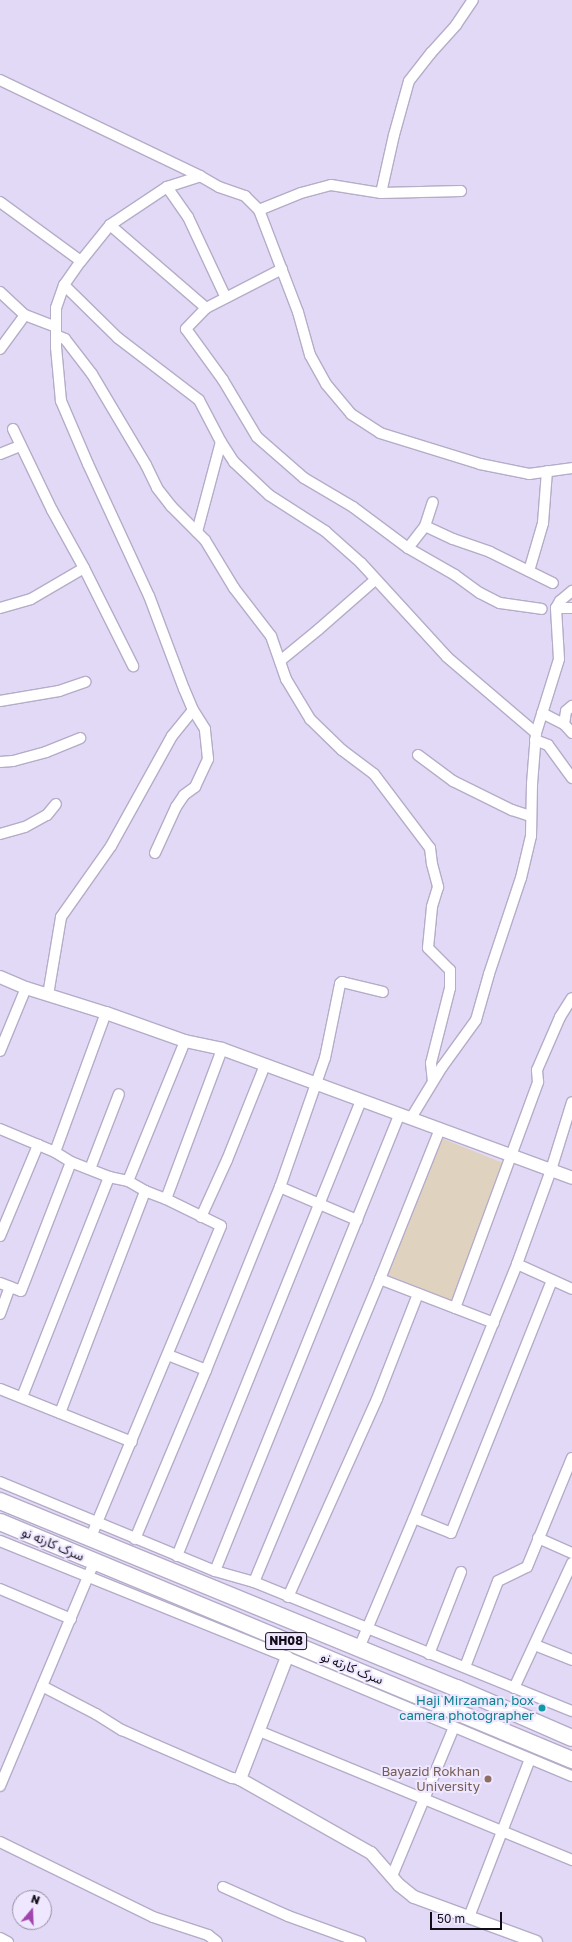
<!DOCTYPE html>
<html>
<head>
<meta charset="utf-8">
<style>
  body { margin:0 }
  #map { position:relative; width:572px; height:1942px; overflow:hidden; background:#e1d9f6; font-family:"Golos Text","Noto Sans Arabic",sans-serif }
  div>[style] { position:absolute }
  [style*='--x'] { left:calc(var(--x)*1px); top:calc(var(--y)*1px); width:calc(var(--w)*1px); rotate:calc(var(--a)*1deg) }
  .education>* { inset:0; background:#dfd3bf; transform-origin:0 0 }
  .roads { filter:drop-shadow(1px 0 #b5acc8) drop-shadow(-1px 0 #b5acc8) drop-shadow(0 1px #b5acc8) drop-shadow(0 -1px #b5acc8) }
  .minor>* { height:10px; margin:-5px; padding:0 5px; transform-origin:5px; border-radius:5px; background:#fff }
  .tertiary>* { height:12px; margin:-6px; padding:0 6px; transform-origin:6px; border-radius:6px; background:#fff }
  .trunk>* { height:16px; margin:-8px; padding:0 8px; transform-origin:8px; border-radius:8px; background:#fff }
  .dots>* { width:11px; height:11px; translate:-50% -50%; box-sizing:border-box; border:2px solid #eee7ff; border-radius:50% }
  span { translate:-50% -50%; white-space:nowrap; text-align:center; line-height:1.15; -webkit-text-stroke:4px #eee7ff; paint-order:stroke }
  .shield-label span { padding:1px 3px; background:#eee7ff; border:1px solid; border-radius:3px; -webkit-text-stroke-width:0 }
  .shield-label { font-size:12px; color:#110e17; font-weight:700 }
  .street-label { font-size:13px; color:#110e17 }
  .culture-label { font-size:13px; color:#0d838f }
  .right { translate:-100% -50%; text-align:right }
  .education-label { font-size:13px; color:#785e54 }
  .north { position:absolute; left:12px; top:1890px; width:40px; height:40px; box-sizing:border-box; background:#eee7ff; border:1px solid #9690a2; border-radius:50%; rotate:19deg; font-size:11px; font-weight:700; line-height:16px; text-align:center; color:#110e17 }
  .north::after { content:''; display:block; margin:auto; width:14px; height:18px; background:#a144ae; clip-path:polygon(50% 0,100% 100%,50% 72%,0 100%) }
  .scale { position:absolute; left:430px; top:1912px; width:72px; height:18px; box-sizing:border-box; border:2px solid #110e17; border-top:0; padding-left:5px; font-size:12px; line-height:14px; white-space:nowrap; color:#110e17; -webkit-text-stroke:3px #eee7ff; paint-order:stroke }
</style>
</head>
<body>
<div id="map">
  <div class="education">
    <div style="left:441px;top:1138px;width:73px;height:147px;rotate:22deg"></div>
  </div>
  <div class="roads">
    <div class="minor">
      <div style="--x:0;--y:80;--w:222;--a:25.6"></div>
      <div style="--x:200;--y:176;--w:22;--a:30"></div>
      <div style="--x:219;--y:187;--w:28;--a:19"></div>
      <div style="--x:245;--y:196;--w:20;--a:45"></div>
      <div style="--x:259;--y:210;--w:109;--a:69.1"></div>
      <div style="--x:298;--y:312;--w:45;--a:74.4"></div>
      <div style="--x:310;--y:355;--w:33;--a:61"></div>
      <div style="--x:326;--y:384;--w:39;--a:50"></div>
      <div style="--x:351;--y:414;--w:35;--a:33"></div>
      <div style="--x:380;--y:433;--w:105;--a:17.2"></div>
      <div style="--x:480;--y:464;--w:50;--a:11.5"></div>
      <div style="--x:529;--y:474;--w:43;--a:-7.9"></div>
      <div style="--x:167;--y:187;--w:37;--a:55"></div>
      <div style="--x:188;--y:217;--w:89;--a:64.9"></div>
      <div style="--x:381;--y:193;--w:59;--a:-77.4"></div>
      <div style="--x:394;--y:135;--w:56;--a:-74.5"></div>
      <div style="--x:409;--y:81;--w:36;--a:-52"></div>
      <div style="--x:431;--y:53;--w:38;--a:-48"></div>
      <div style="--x:456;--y:25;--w:30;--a:-56"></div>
      <div style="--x:0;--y:202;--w:100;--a:36.1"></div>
      <div style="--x:259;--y:210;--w:45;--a:-22"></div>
      <div style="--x:301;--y:193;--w:31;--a:-15"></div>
      <div style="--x:331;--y:185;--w:51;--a:9.1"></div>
      <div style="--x:381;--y:193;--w:80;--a:-1.4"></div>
      <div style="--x:110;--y:225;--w:127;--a:40.8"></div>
      <div style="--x:282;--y:269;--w:85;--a:152.8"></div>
      <div style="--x:206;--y:308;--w:29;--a:134"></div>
      <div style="--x:186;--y:329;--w:63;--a:54"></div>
      <div style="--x:223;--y:380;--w:66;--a:59.2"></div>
      <div style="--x:257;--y:437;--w:62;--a:41.1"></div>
      <div style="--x:304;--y:478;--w:57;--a:30.6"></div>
      <div style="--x:353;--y:507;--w:69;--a:36.7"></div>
      <div style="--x:408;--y:548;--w:54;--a:29.9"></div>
      <div style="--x:455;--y:575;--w:31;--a:36"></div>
      <div style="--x:480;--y:593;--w:22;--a:27"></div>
      <div style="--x:500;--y:603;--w:42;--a:8.1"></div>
      <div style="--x:64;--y:285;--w:76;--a:44.5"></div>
      <div style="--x:118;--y:338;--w:102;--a:37.4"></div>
      <div style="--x:199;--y:400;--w:47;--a:62.4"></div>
      <div style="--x:221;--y:442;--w:24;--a:57"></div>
      <div style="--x:234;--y:462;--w:48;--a:43.3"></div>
      <div style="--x:269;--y:495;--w:67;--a:32.7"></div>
      <div style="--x:325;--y:531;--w:48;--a:41.6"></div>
      <div style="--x:361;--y:563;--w:127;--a:47.5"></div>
      <div style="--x:447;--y:657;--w:117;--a:40.5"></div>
      <div style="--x:0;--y:292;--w:34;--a:43"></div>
      <div style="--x:25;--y:315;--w:33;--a:21"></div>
      <div style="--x:56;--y:335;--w:10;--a:24"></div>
      <div style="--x:65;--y:339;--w:44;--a:52.4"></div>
      <div style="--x:92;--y:374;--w:106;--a:59.3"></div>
      <div style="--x:146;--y:465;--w:25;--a:64"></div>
      <div style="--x:157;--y:488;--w:23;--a:52"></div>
      <div style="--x:171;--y:506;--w:48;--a:45"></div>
      <div style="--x:205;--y:540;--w:56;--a:58.9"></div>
      <div style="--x:234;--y:588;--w:61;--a:52.4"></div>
      <div style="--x:271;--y:636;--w:46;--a:70.8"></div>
      <div style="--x:286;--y:679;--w:47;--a:59"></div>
      <div style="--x:310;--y:719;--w:45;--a:44.1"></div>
      <div style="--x:342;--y:750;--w:40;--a:37"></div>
      <div style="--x:374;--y:774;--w:93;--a:52.9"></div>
      <div style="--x:430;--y:848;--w:16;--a:83"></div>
      <div style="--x:432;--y:864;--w:24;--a:75"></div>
      <div style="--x:438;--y:887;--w:21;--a:107"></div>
      <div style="--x:432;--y:907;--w:41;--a:95.6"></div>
      <div style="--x:428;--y:948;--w:31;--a:45"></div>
      <div style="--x:450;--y:970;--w:18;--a:90"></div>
      <div style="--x:450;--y:988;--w:77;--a:104.2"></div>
      <div style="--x:431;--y:1063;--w:18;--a:84"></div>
      <div style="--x:0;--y:349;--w:42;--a:-53.7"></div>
      <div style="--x:13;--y:429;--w:90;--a:64.3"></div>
      <div style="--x:52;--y:510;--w:66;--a:61.1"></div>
      <div style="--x:84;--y:568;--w:110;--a:63.4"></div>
      <div style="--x:0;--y:454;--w:22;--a:-22"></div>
      <div style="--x:425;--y:526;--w:31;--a:25"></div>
      <div style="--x:453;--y:539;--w:39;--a:19"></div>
      <div style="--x:490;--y:552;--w:70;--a:26.2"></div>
      <div style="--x:197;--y:532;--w:93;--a:-75.1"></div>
      <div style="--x:408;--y:548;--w:28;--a:-52"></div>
      <div style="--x:425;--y:526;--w:25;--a:-72"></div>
      <div style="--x:529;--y:571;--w:50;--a:-73.7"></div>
      <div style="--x:543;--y:523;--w:52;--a:-85.6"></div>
      <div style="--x:0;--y:608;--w:32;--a:-16"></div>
      <div style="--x:31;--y:599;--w:61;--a:-30.3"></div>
      <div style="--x:556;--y:608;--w:16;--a:0"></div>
      <div style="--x:280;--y:661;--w:50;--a:-39.4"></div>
      <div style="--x:319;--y:629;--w:74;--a:-41.2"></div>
      <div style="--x:0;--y:701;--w:60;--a:-9.6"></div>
      <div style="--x:59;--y:691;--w:28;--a:-19"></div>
      <div style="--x:542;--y:713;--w:25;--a:27"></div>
      <div style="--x:564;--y:724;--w:12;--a:48"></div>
      <div style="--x:564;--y:724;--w:13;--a:-81"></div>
      <div style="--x:566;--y:711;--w:8;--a:-40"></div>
      <div style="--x:535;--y:740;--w:14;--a:21"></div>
      <div style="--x:548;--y:745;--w:41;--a:54"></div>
      <div style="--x:418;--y:755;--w:44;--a:36.6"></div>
      <div style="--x:453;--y:781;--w:66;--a:26.2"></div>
      <div style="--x:512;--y:810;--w:20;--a:18"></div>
      <div style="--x:0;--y:762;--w:13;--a:-4"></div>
      <div style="--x:13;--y:761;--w:34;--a:-15"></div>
      <div style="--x:46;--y:752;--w:37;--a:-22"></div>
      <div style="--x:0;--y:834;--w:26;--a:-16"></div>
      <div style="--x:25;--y:827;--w:25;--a:-29"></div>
      <div style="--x:47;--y:815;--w:14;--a:-51"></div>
      <div style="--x:155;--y:853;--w:51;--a:-65.5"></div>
      <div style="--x:176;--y:807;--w:14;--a:-56"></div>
      <div style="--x:184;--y:795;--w:14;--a:-36"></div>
      <div style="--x:195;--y:787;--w:31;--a:-65"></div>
      <div style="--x:208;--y:759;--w:30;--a:-96"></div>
      <div style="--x:205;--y:729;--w:22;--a:-122"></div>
      <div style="--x:193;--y:710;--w:23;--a:-113"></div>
      <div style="--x:184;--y:689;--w:99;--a:-110.6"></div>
      <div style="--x:149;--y:596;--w:145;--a:-114.8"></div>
      <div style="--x:88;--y:464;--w:69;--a:-113.2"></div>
      <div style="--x:61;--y:401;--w:54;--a:-95.3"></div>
      <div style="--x:56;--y:347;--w:39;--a:-90"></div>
      <div style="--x:56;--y:308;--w:24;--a:-71"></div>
      <div style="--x:64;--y:285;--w:29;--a:-55"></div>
      <div style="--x:81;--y:261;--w:46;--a:-51.1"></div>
      <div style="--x:110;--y:225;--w:69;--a:-33.7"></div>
      <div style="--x:167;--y:187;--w:35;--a:-18"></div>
      <div style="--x:48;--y:995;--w:79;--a:-80.5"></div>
      <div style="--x:61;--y:917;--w:87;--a:-54.8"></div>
      <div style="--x:111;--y:846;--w:126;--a:-61"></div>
      <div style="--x:172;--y:736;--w:33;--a:-51"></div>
      <div style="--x:0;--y:1051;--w:68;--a:-67.6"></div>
      <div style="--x:411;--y:1118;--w:60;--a:-58.7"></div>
      <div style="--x:442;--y:1067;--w:58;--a:-54.1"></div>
      <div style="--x:476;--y:1020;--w:48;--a:-74.2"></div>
      <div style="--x:489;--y:974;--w:101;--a:-71.6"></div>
      <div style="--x:521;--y:878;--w:43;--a:-76.6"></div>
      <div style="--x:531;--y:836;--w:52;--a:-88.9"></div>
      <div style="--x:532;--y:784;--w:51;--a:-85.5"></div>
      <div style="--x:536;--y:733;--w:77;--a:-72.7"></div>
      <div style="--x:559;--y:659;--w:51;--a:-93.4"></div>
      <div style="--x:556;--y:608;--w:8;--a:-60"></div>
      <div style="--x:560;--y:601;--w:16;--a:-40"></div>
      <div style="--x:0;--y:1129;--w:60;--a:22.7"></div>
      <div style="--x:55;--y:1152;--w:19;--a:32"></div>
      <div style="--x:71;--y:1162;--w:41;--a:21.5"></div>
      <div style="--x:109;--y:1177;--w:19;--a:12"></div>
      <div style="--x:128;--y:1181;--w:20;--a:30"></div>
      <div style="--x:145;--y:1191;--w:22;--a:21"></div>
      <div style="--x:166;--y:1199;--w:61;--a:26.1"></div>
      <div style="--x:221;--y:1226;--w:339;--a:112.7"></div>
      <div style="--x:55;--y:1152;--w:148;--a:-69.9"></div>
      <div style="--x:90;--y:1169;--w:80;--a:-68.9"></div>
      <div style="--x:128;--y:1181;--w:151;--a:-67.8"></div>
      <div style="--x:280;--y:1187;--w:84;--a:23.2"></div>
      <div style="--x:166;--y:1199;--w:160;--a:-69.5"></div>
      <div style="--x:201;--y:1217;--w:63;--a:-65.5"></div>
      <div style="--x:227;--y:1160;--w:102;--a:-68.2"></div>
      <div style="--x:0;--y:1236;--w:99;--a:-67.3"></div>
      <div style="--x:517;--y:1264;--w:60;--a:24.4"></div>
      <div style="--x:380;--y:1279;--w:122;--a:21.1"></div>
      <div style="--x:0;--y:1283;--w:22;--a:21"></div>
      <div style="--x:21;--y:1291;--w:138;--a:-68.8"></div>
      <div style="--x:455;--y:1308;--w:241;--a:-69.8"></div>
      <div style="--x:538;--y:1082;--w:12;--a:-95"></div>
      <div style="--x:537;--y:1070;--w:58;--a:-66.5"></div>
      <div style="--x:560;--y:1017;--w:22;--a:-58"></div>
      <div style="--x:0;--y:1314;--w:29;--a:-70"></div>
      <div style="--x:168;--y:1355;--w:41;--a:21.5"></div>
      <div style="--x:0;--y:1389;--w:142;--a:21.9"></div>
      <div style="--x:22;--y:1397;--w:237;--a:-68.4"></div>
      <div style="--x:60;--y:1413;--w:238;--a:-69"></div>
      <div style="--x:0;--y:1482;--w:233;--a:22.5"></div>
      <div style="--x:215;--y:1571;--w:41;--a:15.8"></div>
      <div style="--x:254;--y:1582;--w:343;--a:22.1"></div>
      <div style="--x:414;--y:1518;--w:40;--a:22"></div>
      <div style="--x:451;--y:1533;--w:272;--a:-68.2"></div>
      <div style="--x:538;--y:1538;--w:37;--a:24"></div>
      <div style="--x:135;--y:1539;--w:183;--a:-67.2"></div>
      <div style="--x:206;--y:1370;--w:197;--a:-68"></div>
      <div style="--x:280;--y:1187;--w:137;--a:-70.8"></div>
      <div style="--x:325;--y:1058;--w:76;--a:-78.5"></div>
      <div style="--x:340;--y:984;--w:3;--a:-45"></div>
      <div style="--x:342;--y:982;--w:42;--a:13.7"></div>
      <div style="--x:0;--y:1541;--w:310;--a:22"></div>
      <div style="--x:287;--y:1657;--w:309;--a:22.7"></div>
      <div style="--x:177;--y:1556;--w:492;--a:-68"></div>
      <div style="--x:215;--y:1571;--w:493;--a:-68"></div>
      <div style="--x:254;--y:1582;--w:328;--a:-67.4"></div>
      <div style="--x:380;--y:1279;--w:162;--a:-68.2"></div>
      <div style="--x:0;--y:1589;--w:77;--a:22.9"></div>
      <div style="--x:288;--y:1597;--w:217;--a:-65.8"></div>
      <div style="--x:377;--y:1399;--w:113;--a:-68.7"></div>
      <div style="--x:535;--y:1645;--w:40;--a:22"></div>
      <div style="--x:359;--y:1648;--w:141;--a:-67.1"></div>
      <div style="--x:414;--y:1518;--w:274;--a:-67.9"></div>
      <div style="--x:517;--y:1264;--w:100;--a:-70.1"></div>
      <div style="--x:551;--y:1170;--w:71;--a:-72.8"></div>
      <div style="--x:429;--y:1654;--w:88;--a:-68.7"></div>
      <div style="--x:465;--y:1667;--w:92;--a:-69"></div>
      <div style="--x:498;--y:1581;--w:32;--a:-26"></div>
      <div style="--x:527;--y:1567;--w:118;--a:-67.6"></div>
      <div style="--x:42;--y:1686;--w:61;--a:27.4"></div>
      <div style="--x:96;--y:1714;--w:31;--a:32"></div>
      <div style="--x:122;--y:1730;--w:37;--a:24"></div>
      <div style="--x:156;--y:1745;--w:83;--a:23.5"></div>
      <div style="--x:232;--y:1778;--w:8;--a:7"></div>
      <div style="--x:514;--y:1688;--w:138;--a:-65.1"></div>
      <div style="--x:259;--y:1731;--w:339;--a:22.4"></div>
      <div style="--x:0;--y:1786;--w:243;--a:-67.2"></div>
      <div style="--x:0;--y:1842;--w:170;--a:26.1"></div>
      <div style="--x:153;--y:1917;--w:58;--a:18.1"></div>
      <div style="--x:208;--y:1935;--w:11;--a:38"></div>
      <div style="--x:392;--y:1876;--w:161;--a:-67.4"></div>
      <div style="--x:223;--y:1887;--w:71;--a:24"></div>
      <div style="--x:288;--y:1916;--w:77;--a:19.9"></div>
      <div style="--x:469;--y:1917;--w:169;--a:-68.9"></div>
      <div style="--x:0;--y:1938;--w:9;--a:27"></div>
    </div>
    <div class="tertiary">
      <div style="--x:0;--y:977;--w:28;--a:23"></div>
      <div style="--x:26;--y:988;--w:84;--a:17.4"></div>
      <div style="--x:106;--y:1013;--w:84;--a:19.5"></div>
      <div style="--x:185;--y:1041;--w:38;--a:12"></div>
      <div style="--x:222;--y:1049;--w:373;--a:20.2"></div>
      <div style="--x:287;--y:1657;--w:131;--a:111.1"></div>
      <div style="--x:240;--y:1779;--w:150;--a:29.5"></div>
      <div style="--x:371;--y:1853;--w:43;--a:48.8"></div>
      <div style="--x:399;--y:1885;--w:19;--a:39"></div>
      <div style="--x:414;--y:1897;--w:130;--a:20.2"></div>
    </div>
    <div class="trunk">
      <div style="--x:0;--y:1501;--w:494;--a:22.3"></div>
      <div style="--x:457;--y:1688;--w:125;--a:23.5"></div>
      <div style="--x:0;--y:1522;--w:620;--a:22.59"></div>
    </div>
  </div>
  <div class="dots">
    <div style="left:542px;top:1708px;background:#0f9aa8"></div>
    <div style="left:488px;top:1779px;background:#8d6e63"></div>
  </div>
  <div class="shield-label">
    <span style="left:286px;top:1641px">NH08</span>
  </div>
  <div class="street-label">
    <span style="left:53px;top:1544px;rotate:23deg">سرک کارته نو</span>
    <span style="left:352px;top:1668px;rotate:22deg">سرک کارته نو</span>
  </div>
  <div class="culture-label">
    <span class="right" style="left:534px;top:1708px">Haji Mirzaman, box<br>camera photographer</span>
  </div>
  <div class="education-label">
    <span class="right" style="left:480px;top:1779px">Bayazid Rokhan<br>University</span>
  </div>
  <div class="north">N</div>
  <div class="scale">50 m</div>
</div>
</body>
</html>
